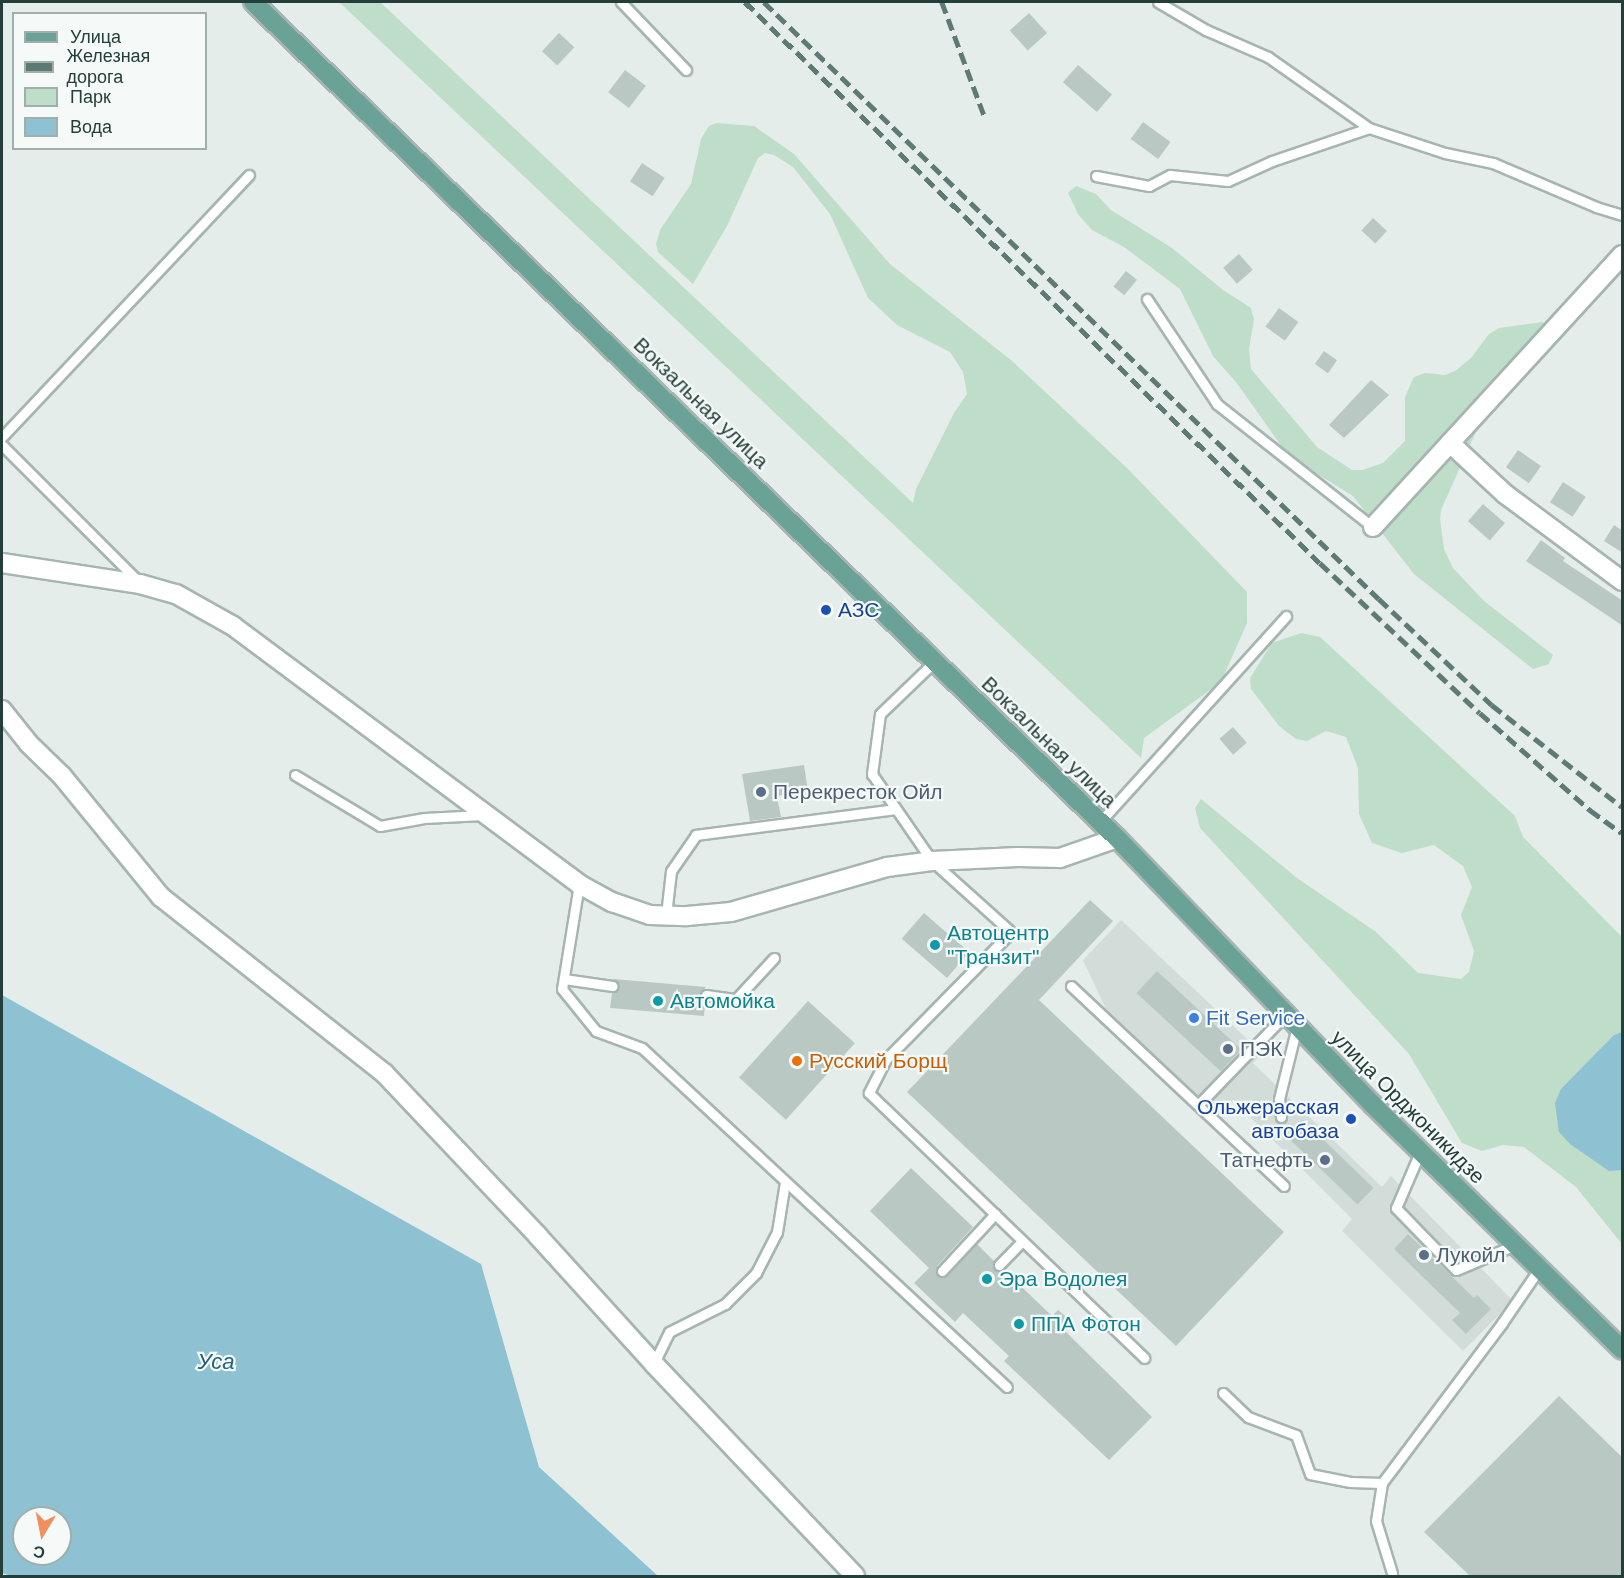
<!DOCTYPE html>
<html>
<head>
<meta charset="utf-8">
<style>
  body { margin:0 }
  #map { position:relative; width:1624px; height:1578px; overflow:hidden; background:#e4edea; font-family:Arial,sans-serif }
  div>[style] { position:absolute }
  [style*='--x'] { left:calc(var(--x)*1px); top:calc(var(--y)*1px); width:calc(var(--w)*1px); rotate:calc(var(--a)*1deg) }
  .built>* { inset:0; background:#d2ddd9 }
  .green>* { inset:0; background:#bedec9 }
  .water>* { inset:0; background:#8ec1d1 }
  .building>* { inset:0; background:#bac8c3; transform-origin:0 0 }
  .roads { filter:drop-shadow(2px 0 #a7b5b2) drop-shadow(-2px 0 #a7b5b2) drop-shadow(0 2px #a7b5b2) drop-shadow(0 -2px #a7b5b2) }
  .lane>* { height:9px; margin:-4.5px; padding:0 4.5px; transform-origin:4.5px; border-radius:4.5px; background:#fff }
  .street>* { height:18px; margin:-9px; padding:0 9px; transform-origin:9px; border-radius:9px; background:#fff }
  .secondary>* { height:18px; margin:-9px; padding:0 9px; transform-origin:9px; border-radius:9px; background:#fff }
  .primary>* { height:18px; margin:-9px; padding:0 9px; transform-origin:9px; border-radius:9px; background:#6aa298 }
  .rail>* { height:4.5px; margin-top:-2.25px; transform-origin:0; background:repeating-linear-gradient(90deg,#5e7a75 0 12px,transparent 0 18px) }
  .dots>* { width:16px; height:16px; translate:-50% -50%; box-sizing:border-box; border:3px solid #f5faf8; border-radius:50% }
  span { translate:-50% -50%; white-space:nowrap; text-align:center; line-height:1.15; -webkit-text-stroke:4.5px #f5faf8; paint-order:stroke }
  .street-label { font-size:21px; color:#243f3a }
  .transit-label { font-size:21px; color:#164399 }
  .left { translate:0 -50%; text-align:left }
  .right { translate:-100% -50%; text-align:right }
  .service-label { font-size:21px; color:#4e5e75 }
  .culture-label { font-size:21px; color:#0d838f }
  .shop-label { font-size:21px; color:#366cbe }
  .food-label { font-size:21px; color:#c56008 }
  .water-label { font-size:22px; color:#1e647b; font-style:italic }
  .frame { position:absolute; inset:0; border:3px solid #243f3a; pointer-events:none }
  .legend { position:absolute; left:12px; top:12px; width:195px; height:138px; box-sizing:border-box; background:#f5faf8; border:2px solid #a1afac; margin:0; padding:8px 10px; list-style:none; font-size:18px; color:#243f3a }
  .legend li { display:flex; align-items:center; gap:12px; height:30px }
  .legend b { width:30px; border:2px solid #a1afac }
  .north { position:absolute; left:12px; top:1506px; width:60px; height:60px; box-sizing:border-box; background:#f5faf8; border:2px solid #a1afac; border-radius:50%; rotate:190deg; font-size:16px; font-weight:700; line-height:24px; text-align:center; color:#243f3a }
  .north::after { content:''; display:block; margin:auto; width:21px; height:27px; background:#f08f60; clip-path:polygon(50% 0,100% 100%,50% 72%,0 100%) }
</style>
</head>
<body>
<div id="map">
  <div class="built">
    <div style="clip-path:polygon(1121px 920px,1262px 1053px,1253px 1063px,1382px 1187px,1391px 1176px,1513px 1301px,1463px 1351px,1342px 1231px,1352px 1219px,1233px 1100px,1218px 1116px,1106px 1009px,1083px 960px)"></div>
  </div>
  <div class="green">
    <div style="clip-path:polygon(339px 2px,380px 2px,913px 503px,916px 489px,954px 413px,967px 394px,963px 372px,950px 352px,897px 325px,868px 298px,830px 214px,793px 167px,774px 155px,765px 153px,758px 158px,727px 226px,693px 284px,658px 252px,656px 244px,660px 230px,691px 184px,701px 139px,709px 126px,716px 123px,754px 126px,794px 154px,890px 264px,1012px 361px,1127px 468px,1247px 592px,1247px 623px,1221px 682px,1144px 738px,1141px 758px)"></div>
    <div style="clip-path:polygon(1076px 186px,1096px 194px,1111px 210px,1172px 248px,1223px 290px,1251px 308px,1254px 319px,1249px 349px,1251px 369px,1317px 447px,1352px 470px,1362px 470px,1383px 463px,1405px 441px,1405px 397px,1414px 377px,1425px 373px,1445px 375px,1455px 371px,1471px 358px,1489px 334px,1499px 328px,1543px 322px,1550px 330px,1483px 416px,1441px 510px,1440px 519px,1444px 549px,1453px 568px,1484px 601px,1553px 655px,1549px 664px,1533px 669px,1414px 574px,1353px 496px,1298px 462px,1282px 447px,1236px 382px,1213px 356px,1180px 289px,1124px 247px,1092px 230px,1078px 214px,1068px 193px)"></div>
    <div style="clip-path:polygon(1301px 633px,1320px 637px,1515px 816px,1523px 837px,1622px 937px,1622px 1244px,1576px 1187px,1524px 1147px,1503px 1145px,1482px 1151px,1462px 1143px,1409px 1054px,1200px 828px,1195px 808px,1201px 799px,1297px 878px,1376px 932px,1418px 973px,1461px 979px,1469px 972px,1474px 951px,1461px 915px,1472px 887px,1463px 866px,1434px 845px,1402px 853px,1372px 843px,1359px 814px,1358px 768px,1346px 737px,1326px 731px,1307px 741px,1296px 739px,1279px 726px,1251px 689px,1250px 678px,1272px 643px)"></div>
  </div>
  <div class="water">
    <div style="clip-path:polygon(evenodd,2px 995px,481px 1264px,539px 1467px,658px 1576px,12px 1576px,2px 1573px,2px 995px,24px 1518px,60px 1518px,60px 1554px,24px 1554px,24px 1518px)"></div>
    <div style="clip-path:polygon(1622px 1032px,1622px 1170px,1609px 1171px,1570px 1144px,1559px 1132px,1555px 1103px,1561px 1089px,1614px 1035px)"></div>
  </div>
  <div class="building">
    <div style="left:1029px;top:13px;width:27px;height:26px;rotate:48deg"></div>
    <div style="left:559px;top:33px;width:21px;height:25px;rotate:43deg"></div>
    <div style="left:1078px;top:65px;width:45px;height:23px;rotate:41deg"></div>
    <div style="left:625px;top:70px;width:26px;height:28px;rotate:37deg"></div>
    <div style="left:1143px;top:122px;width:34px;height:21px;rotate:36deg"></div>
    <div style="left:642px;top:163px;width:27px;height:22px;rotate:33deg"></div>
    <div style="left:1373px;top:218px;width:19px;height:17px;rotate:43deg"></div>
    <div style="left:1239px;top:254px;width:21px;height:21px;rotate:49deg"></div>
    <div style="left:1126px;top:271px;width:14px;height:20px;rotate:39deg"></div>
    <div style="left:1279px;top:308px;width:24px;height:23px;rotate:36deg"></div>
    <div style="left:1324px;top:351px;width:16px;height:16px;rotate:35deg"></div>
    <div style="clip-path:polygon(1371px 380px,1389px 395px,1344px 438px,1329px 425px)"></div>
    <div style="left:1518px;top:450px;width:28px;height:21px;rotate:35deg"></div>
    <div style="left:1563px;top:482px;width:27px;height:24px;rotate:33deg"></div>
    <div style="left:1483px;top:504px;width:29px;height:23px;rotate:41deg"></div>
    <div style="clip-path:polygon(1614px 525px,1623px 531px,1623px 553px,1604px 541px)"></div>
    <div style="clip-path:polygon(1541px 540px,1565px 558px,1563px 561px,1623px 601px,1623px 626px,1526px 561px)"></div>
    <div style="left:1233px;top:727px;width:21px;height:18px;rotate:49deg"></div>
    <div style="clip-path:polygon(804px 765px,808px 791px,777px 796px,781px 817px,750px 821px,742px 774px)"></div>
    <div style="clip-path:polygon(1090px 900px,1113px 921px,1039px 1000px,1284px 1232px,1176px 1346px,907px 1092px)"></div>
    <div style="left:924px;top:913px;width:60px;height:34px;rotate:41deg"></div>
    <div style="left:1157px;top:971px;width:115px;height:30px;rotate:43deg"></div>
    <div style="clip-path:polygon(613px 979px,706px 987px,699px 995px,705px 1002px,704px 1016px,610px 1008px,612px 993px,619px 986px)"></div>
    <div style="left:808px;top:1001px;width:63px;height:103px;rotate:42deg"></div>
    <div style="left:1303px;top:1120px;width:98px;height:23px;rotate:44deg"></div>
    <div style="clip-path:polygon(911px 1168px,973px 1227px,937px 1266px,937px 1275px,946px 1276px,977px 1244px,994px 1261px,995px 1270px,1004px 1270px,1052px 1316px,1058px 1310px,1069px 1319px,1061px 1327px,1152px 1417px,1109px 1460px,1004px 1361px,1009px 1356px,963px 1313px,955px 1322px,914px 1283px,929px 1268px,870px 1211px)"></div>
    <div style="clip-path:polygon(1408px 1234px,1474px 1298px,1477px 1295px,1491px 1309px,1466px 1334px,1452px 1320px,1460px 1313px,1394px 1249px)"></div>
    <div style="clip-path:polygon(1559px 1396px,1623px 1458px,1623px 1576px,1470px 1576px,1424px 1532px)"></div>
  </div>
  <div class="roads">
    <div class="lane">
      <div style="--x:621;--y:2;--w:94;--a:46.3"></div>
      <div style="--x:1158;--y:2;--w:56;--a:30.3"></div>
      <div style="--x:1206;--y:30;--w:68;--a:23.5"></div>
      <div style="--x:1268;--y:57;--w:123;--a:35.1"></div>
      <div style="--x:1096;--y:176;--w:54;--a:10.7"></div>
      <div style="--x:1149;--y:186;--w:24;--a:-28"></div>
      <div style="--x:1170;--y:175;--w:58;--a:5.9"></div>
      <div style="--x:1228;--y:181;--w:48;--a:-24.4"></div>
      <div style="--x:1272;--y:161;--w:102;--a:-18.8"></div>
      <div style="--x:1369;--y:128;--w:80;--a:18.2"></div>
      <div style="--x:1445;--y:153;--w:49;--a:11.8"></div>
      <div style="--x:1493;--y:163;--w:112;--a:23.1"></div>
      <div style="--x:1596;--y:207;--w:27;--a:17"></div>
      <div style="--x:1147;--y:299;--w:126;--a:56.3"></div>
      <div style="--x:1217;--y:404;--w:199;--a:38.3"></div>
      <div style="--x:2;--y:437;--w:360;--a:-46.7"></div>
      <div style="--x:2;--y:445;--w:194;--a:45"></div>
      <div style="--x:934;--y:662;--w:75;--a:136.1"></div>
      <div style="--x:880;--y:714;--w:61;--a:97.6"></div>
      <div style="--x:872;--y:774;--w:106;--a:55.4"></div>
      <div style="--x:932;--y:861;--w:106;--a:41.9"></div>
      <div style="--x:1011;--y:932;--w:178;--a:134.5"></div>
      <div style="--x:886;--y:1059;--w:38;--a:117"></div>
      <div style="--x:869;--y:1093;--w:382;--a:43.9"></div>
      <div style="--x:295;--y:775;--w:99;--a:31"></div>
      <div style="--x:380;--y:826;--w:45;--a:-10.3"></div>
      <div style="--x:424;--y:818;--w:59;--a:-2.9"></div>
      <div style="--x:1099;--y:823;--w:279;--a:-47.9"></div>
      <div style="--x:579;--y:884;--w:106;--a:99.2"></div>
      <div style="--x:562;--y:989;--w:54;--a:51"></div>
      <div style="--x:596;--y:1031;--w:49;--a:20.3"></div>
      <div style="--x:642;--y:1048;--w:498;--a:42.9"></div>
      <div style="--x:666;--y:915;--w:44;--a:-83.5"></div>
      <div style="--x:671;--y:871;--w:44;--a:-55.2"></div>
      <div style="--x:696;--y:835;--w:201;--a:-7.4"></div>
      <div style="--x:564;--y:979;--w:49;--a:8.3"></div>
      <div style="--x:1071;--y:986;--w:292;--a:43.2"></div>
      <div style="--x:706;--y:995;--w:30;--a:8"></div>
      <div style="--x:736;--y:999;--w:56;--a:-47.2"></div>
      <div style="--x:1199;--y:1104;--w:124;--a:-46"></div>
      <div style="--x:1281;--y:1117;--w:18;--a:-96"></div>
      <div style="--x:1279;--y:1099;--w:75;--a:-76.1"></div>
      <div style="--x:1420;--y:1152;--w:61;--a:113.2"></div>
      <div style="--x:1396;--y:1208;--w:86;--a:45.9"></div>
      <div style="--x:1456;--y:1270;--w:64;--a:-23"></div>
      <div style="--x:999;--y:1265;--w:33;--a:-46"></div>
      <div style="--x:942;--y:1271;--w:78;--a:-47.1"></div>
      <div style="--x:654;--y:1363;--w:34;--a:-64"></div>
      <div style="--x:669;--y:1332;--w:63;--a:-26.6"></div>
      <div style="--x:725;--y:1304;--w:44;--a:-45"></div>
      <div style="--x:756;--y:1273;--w:46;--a:-62.9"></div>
      <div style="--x:777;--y:1232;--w:51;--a:-80.9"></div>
      <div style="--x:1223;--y:1393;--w:35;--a:44"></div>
      <div style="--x:1248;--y:1417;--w:51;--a:20.6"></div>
      <div style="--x:1296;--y:1435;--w:41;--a:70.3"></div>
      <div style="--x:1310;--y:1474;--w:41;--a:11.3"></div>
      <div style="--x:1350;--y:1482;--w:32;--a:2"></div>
      <div style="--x:1392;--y:1573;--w:54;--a:-107.1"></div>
      <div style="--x:1376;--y:1521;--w:38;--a:-81"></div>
      <div style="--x:1382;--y:1483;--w:200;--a:-53.1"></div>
      <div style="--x:1502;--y:1323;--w:65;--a:-55.6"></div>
    </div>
    <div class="street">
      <div style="--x:1450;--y:443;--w:75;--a:42.8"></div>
      <div style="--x:1505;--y:494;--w:146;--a:36.6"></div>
      <div style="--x:1373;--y:527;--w:369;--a:-47.5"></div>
      <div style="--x:2;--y:710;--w:43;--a:51.5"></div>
      <div style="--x:29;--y:744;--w:46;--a:44.1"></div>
      <div style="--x:62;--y:776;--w:156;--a:50.7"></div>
      <div style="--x:161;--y:897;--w:284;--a:38.3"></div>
      <div style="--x:384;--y:1073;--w:224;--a:46.6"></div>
      <div style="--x:538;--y:1236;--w:173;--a:47.8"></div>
      <div style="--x:654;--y:1364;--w:292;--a:46.5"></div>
    </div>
    <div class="secondary">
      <div style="--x:2;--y:563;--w:140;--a:8.7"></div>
      <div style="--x:140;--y:584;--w:37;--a:16"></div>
      <div style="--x:176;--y:594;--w:65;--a:29.3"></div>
      <div style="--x:233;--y:626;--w:432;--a:36.7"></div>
      <div style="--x:579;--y:884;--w:38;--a:29"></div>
      <div style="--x:612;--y:902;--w:40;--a:18.9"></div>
      <div style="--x:650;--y:915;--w:37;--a:2"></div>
      <div style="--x:687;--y:916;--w:44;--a:-5.2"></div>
      <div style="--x:731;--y:912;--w:162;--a:-16.1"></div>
      <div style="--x:887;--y:867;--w:45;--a:-7.6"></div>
      <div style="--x:932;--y:861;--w:86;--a:-2.7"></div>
      <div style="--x:1018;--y:857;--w:42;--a:1.4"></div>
      <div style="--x:1060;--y:858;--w:60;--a:-19.3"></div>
    </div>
    <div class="primary">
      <div style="--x:253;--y:2;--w:1202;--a:44.06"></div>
      <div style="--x:1117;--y:838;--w:370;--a:46.2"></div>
      <div style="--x:1373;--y:1105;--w:349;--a:44.5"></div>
    </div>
  </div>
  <div class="rail">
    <div style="--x:745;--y:2;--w:803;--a:44.29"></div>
    <div style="--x:1320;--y:563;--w:219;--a:43.2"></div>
    <div style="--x:1480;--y:713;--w:147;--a:41.4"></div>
    <div style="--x:1590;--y:810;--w:39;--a:36"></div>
    <div style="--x:764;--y:2;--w:857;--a:44.15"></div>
    <div style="--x:1379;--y:599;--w:155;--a:43.2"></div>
    <div style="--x:1492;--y:705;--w:165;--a:38.1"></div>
    <div style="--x:942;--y:2;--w:121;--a:69.6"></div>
  </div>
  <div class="dots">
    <div style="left:826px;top:610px;background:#1a4fb4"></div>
    <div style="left:761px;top:792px;background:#5c6f8a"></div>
    <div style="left:935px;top:945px;background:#0f9aa8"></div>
    <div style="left:658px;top:1001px;background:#0f9aa8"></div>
    <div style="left:1194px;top:1018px;background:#3f7fe0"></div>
    <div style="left:1228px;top:1049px;background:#5c6f8a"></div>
    <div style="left:797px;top:1061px;background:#e8710a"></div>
    <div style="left:1351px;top:1119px;background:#1a4fb4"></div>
    <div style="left:1325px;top:1160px;background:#5c6f8a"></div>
    <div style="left:1424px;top:1255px;background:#5c6f8a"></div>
    <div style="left:987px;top:1279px;background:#0f9aa8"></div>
    <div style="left:1019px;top:1324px;background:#0f9aa8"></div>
  </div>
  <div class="street-label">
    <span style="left:701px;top:403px;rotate:44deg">Вокзальная улица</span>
    <span style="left:1049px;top:742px;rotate:44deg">Вокзальная улица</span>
    <span style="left:1408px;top:1107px;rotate:45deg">улица Орджоникидзе</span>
  </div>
  <div class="transit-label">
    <span class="left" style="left:838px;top:610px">АЗС</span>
    <span class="right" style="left:1339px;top:1119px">Ольжерасская<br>автобаза</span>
  </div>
  <div class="service-label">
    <span class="left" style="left:773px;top:792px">Перекресток Ойл</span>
    <span class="left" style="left:1240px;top:1049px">ПЭК</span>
    <span class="right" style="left:1313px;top:1160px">Татнефть</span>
    <span class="left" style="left:1436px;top:1255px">Лукойл</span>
  </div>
  <div class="culture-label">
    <span class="left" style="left:947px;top:945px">Автоцентр<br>"Транзит"</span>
    <span class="left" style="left:670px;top:1001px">Автомойка</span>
    <span class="left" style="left:999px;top:1279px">Эра Водолея</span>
    <span class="left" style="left:1031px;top:1324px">ППА Фотон</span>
  </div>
  <div class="shop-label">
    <span class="left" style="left:1206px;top:1018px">Fit Service</span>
  </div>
  <div class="food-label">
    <span class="left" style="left:809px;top:1061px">Русский Борщ</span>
  </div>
  <div class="water-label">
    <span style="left:216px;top:1362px">Уса</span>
  </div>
  <div class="frame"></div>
  <ul class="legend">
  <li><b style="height:8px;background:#6aa298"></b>Улица</li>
  <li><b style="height:8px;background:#5e7a75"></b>Железная дорога</li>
  <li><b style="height:16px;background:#bedec9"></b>Парк</li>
  <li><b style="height:16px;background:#8ec1d1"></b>Вода</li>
  </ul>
  <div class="north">С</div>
</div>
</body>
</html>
